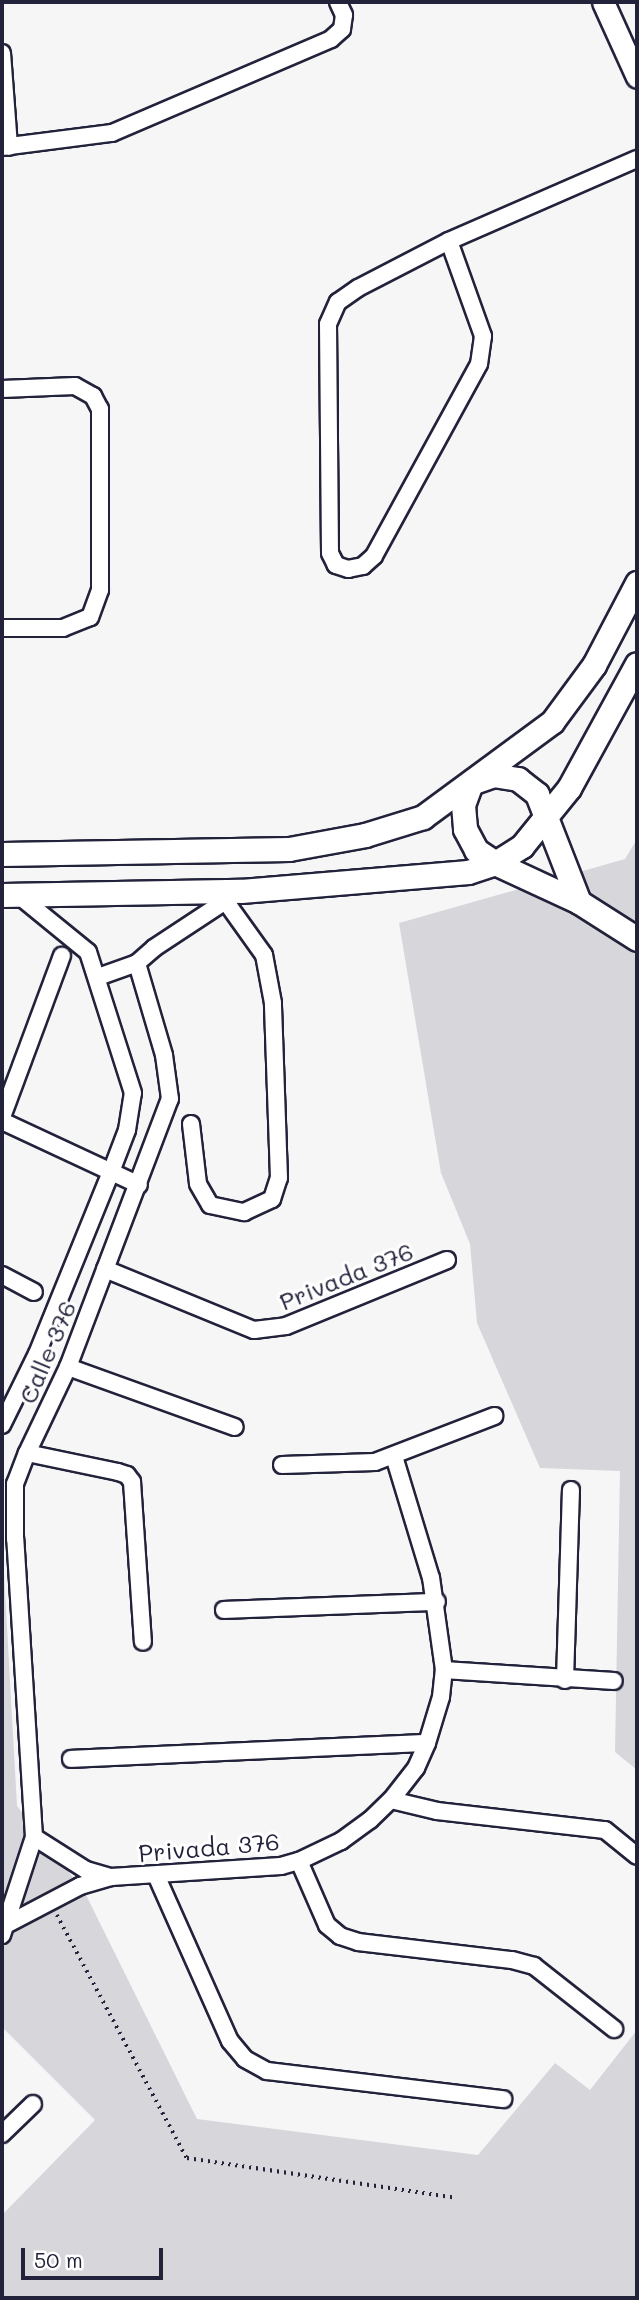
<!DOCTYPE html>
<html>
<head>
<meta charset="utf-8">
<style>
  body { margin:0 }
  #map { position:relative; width:639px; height:2300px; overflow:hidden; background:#f6f6f7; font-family:Mali,sans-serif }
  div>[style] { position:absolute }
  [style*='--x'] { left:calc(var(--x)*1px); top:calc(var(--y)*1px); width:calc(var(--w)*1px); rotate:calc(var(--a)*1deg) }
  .green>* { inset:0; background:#d7d7db }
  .path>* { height:3.5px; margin-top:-1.75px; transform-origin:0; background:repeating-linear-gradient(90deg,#22223b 0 2px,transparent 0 7px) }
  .roads { filter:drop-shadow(2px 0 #22223b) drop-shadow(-2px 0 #22223b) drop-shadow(0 2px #22223b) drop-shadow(0 -2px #22223b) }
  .minor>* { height:16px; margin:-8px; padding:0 8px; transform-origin:8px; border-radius:8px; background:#fff }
  .tertiary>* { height:21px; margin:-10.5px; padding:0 10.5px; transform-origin:10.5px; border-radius:10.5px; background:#fff }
  .secondary>* { height:23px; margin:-11.5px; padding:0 11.5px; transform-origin:11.5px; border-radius:11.5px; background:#fff }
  span { translate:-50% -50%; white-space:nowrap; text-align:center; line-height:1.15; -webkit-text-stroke:6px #fff; paint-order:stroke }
  .street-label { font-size:24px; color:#22223b }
  .frame { position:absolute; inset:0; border:4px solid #22223b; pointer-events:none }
  .scale { position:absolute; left:21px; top:2248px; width:142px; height:32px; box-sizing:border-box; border:4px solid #22223b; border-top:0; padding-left:9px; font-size:21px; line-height:24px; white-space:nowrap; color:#22223b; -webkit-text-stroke:5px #fff; paint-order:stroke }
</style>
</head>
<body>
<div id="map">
  <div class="green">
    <div style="clip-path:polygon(637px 839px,637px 1770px,615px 1752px,620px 1471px,540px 1468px,477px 1323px,470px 1244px,441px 1173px,399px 923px,625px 859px)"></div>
    <div style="clip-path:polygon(2px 1538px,17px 1806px,85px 1893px,197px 2119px,478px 2155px,555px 2063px,590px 2090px,637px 2030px,637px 2298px,2px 2298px,2px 2215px,95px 2120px,2px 2027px)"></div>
  </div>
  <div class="path">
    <div style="--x:57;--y:1915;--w:276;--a:61.9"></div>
    <div style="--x:187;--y:2158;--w:268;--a:8.4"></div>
  </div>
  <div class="roads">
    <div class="minor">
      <div style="--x:2;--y:53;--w:94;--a:85.7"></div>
      <div style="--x:2;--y:147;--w:111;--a:-7.3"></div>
      <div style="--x:112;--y:133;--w:238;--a:-23.2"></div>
      <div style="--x:331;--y:39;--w:15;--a:-42"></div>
      <div style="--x:342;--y:29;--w:14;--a:-82"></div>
      <div style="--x:344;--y:15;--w:14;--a:-115"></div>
      <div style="--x:449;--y:241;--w:101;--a:70.3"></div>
      <div style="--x:483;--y:336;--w:28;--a:98"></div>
      <div style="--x:479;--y:364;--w:219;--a:118.7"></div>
      <div style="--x:374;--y:556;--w:15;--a:138"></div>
      <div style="--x:363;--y:566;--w:15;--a:169"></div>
      <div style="--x:348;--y:569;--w:13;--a:-162"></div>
      <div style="--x:336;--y:565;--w:13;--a:-117"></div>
      <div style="--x:330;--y:553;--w:229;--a:-90.5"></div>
      <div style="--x:328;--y:324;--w:24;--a:-66"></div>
      <div style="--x:338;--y:302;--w:24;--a:-35"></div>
      <div style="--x:358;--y:288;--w:102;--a:-27.3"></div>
      <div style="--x:449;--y:241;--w:205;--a:-23.6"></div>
      <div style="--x:2;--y:389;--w:73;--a:-2.4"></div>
      <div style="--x:75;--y:386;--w:21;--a:29"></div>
      <div style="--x:93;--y:396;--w:15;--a:62"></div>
      <div style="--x:100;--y:409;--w:181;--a:90"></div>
      <div style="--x:100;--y:590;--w:29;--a:110"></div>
      <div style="--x:90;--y:617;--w:29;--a:158"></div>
      <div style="--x:63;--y:628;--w:61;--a:180"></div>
      <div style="--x:98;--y:977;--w:41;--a:-19.7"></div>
      <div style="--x:137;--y:963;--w:23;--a:-41"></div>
      <div style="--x:154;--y:948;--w:95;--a:-33.4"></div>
      <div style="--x:2;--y:1117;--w:172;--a:-69.6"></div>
      <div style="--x:2;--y:1121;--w:151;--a:25"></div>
      <div style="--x:191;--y:1124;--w:60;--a:83.3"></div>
      <div style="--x:198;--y:1184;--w:24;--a:60"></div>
      <div style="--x:210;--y:1205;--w:35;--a:12"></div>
      <div style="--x:244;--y:1212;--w:31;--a:-25"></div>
      <div style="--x:272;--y:1199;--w:22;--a:-72"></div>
      <div style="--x:279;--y:1178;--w:175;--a:-92"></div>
      <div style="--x:273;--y:1003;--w:49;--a:-100.6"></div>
      <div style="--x:264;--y:955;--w:65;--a:-125.6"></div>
      <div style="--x:105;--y:1269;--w:161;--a:22.3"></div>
      <div style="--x:254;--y:1330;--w:32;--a:-7"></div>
      <div style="--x:286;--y:1326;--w:174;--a:-22.3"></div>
      <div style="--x:2;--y:1275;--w:36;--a:28"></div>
      <div style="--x:68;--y:1367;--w:177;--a:19.8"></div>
      <div style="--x:2;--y:1425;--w:79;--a:-63.8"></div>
      <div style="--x:37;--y:1354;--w:196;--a:-67.9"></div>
      <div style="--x:111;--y:1172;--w:45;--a:-69.1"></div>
      <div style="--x:127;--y:1130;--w:37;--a:-81"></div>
      <div style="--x:133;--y:1093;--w:148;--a:-107.7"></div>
      <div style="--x:88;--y:952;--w:92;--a:-140.8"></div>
      <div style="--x:27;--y:1453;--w:93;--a:11.8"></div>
      <div style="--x:118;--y:1472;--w:9;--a:18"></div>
      <div style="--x:127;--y:1475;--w:9;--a:54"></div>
      <div style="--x:132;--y:1482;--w:160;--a:86.1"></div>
      <div style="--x:282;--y:1465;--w:93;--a:-1.8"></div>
      <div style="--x:375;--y:1462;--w:128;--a:-21.1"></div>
      <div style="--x:224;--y:1610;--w:213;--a:-2.2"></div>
      <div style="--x:444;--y:1670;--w:170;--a:3.7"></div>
      <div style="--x:565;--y:1680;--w:190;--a:-88.2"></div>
      <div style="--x:71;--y:1759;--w:356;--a:-2.6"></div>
      <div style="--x:391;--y:1800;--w:47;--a:13.4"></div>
      <div style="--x:437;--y:1811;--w:169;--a:6.5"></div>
      <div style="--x:605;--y:1830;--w:41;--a:39.1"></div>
      <div style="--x:34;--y:1837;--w:62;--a:32.4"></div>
      <div style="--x:86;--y:1870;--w:26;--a:16"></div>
      <div style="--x:299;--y:1861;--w:70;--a:66.4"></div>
      <div style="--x:327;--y:1925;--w:17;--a:40"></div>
      <div style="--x:340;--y:1936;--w:19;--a:18"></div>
      <div style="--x:358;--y:1942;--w:155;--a:6.7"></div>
      <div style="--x:512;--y:1960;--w:23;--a:15"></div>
      <div style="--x:534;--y:1966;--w:102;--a:38.2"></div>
      <div style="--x:156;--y:1875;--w:182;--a:66"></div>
      <div style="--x:230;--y:2041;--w:23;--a:50"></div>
      <div style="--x:245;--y:2059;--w:25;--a:29"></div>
      <div style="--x:267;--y:2071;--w:238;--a:6.8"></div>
      <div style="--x:2;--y:1927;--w:88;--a:-27.7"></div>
      <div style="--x:80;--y:1886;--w:32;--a:-16"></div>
      <div style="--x:111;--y:1877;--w:170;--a:-3.7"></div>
      <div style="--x:281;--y:1866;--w:19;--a:-16"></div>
      <div style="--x:299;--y:1861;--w:47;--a:-25.5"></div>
      <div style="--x:341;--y:1841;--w:36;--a:-36"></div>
      <div style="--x:370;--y:1820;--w:29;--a:-44"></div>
      <div style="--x:391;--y:1800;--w:41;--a:-52"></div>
      <div style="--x:416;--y:1768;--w:27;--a:-66"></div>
      <div style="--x:427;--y:1743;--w:48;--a:-73.1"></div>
      <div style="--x:441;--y:1697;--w:27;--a:-84"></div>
      <div style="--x:444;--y:1670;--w:93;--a:-98"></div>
      <div style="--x:431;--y:1578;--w:127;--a:-106.9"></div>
      <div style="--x:2;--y:1935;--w:103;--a:-71.9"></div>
      <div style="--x:34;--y:1837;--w:299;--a:-93.6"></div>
      <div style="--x:15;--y:1539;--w:55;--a:-90"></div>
      <div style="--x:15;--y:1484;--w:33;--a:-69"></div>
      <div style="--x:27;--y:1453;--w:95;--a:-64.5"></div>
      <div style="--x:68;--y:1367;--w:287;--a:-69.2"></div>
      <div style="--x:170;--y:1099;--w:44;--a:-97.8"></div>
      <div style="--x:164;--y:1055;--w:96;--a:-106.4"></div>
      <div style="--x:2;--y:2134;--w:43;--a:-44.1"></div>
    </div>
    <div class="tertiary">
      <div style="--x:603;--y:2;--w:82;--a:65.6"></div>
    </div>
    <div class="secondary">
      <div style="--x:2;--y:854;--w:287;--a:-1"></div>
      <div style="--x:289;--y:849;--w:77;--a:-10.4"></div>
      <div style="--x:365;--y:835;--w:61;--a:-17.2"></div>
      <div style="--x:423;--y:817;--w:160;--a:-36.4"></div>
      <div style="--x:552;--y:722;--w:71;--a:-53.6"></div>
      <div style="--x:594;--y:665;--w:93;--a:-62.3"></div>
      <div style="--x:2;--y:895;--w:239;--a:-1"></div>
      <div style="--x:241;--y:891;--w:228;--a:-4.8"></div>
      <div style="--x:468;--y:872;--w:28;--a:-18"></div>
      <div style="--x:495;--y:863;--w:32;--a:-32"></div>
      <div style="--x:522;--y:846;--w:75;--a:-51"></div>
      <div style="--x:569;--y:788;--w:141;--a:-61.3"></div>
      <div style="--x:579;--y:902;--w:116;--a:-111.3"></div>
      <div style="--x:537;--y:794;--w:24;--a:-142"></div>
      <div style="--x:518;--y:779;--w:24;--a:-171"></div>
      <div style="--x:494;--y:775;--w:24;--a:161"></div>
      <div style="--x:471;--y:783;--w:23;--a:110"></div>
      <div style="--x:463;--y:805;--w:24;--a:85"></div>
      <div style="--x:465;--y:829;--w:24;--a:62"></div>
      <div style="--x:476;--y:850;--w:23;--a:34"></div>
      <div style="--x:495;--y:863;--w:93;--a:24.9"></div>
      <div style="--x:579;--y:902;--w:69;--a:32.5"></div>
    </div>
  </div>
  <div class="street-label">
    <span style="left:346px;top:1276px;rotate:-22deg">Privada 376</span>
    <span style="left:47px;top:1352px;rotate:-67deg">Calle 376</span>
    <span style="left:209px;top:1847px;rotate:-5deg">Privada 376</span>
  </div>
  <div class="frame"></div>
  <div class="scale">50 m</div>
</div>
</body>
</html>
